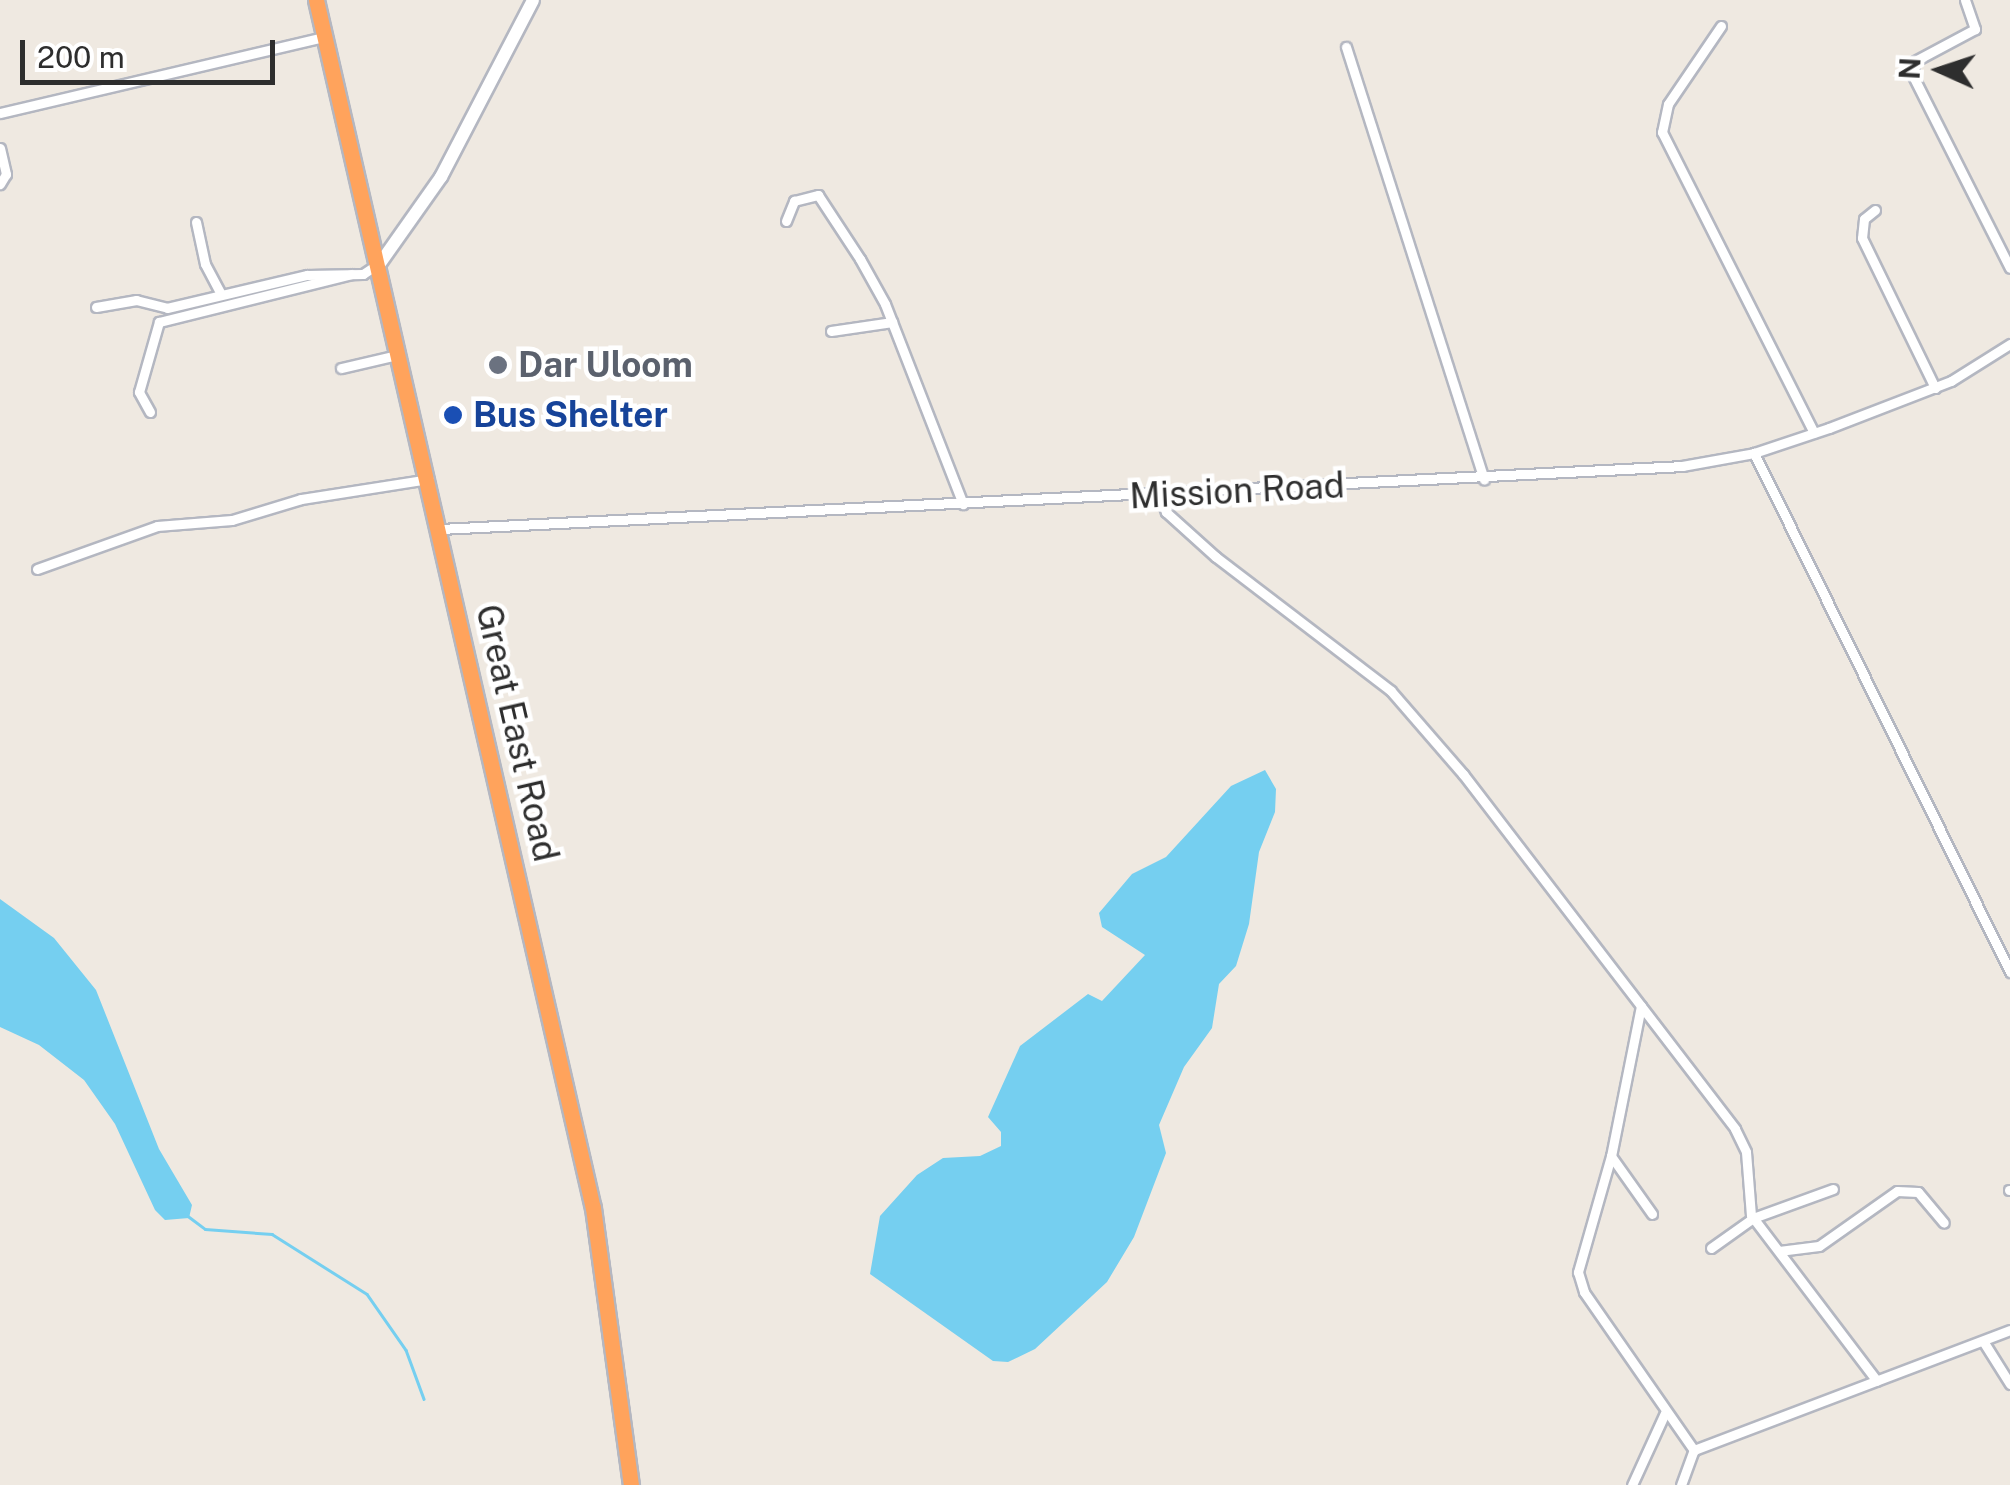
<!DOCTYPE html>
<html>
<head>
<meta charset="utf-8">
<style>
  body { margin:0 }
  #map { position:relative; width:2010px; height:1485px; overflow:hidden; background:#efe9e1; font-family:"Public Sans",sans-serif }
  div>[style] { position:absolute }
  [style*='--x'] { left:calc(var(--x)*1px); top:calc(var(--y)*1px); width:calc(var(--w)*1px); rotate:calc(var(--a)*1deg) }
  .water>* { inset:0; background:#75cff0 }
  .stream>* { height:2.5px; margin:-1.25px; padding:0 1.25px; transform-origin:1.25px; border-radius:1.25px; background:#75cff0 }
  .roads { filter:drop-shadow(2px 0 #b4b7c1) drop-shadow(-2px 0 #b4b7c1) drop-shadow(0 2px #b4b7c1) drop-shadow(0 -2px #b4b7c1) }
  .street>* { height:9px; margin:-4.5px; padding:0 4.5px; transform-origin:4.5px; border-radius:4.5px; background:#fff }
  .secondary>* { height:12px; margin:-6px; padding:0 6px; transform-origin:6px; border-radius:6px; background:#fff }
  .highway>* { height:15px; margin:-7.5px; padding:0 7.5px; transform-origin:7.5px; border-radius:7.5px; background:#ffa35c }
  .dots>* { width:28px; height:28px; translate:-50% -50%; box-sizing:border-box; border:5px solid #fff; border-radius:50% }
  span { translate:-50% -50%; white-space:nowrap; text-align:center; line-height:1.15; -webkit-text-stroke:9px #fff; paint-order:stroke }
  .worship-label { font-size:35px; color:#5b616d; font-weight:700 }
  .left { translate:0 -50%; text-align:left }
  .transit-label { font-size:35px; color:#164399; font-weight:700 }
  .street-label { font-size:35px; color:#2e2e2e }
  .north { position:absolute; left:1890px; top:20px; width:100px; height:100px; -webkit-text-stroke:8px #fff; paint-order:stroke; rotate:273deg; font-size:28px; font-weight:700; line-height:40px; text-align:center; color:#2e2e2e }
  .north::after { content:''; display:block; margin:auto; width:35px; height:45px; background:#2e2e2e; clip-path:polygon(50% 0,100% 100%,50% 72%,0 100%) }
  .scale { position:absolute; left:20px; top:40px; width:255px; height:45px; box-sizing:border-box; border:5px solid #2e2e2e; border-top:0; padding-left:12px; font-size:30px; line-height:35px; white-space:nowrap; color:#2e2e2e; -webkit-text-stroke:8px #fff; paint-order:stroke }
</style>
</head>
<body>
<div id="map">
  <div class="water">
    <div style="clip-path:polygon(1265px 770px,1276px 789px,1275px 812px,1259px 852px,1249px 924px,1236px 966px,1219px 984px,1212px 1028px,1184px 1067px,1159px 1125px,1166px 1153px,1134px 1237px,1107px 1282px,1035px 1349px,1008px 1362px,993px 1361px,870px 1274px,880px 1216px,917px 1175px,943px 1158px,980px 1156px,1001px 1146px,1001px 1132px,988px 1117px,1020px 1046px,1088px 994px,1102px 1001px,1145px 955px,1102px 927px,1099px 913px,1132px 874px,1166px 857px,1231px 786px)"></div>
    <div style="clip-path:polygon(0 899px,54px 938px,96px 990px,159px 1149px,192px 1205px,189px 1218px,165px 1220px,155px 1210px,115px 1124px,84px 1080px,39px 1045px,0 1027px)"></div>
  </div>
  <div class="stream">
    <div style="--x:188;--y:1216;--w:21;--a:37"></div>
    <div style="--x:205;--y:1229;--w:67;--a:4.3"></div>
    <div style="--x:272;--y:1234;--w:112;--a:32.3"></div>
    <div style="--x:367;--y:1294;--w:68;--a:55.1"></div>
    <div style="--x:406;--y:1350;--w:52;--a:69.8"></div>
  </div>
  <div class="roads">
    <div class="street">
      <div style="--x:1965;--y:0;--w:31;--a:71"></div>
      <div style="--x:1975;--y:29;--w:68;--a:151.9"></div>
      <div style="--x:1915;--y:61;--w:13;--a:103"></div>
      <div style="--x:1912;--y:74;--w:217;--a:63.2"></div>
      <div style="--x:1721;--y:26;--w:94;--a:124.2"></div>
      <div style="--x:1668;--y:104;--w:29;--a:102"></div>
      <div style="--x:1662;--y:132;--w:337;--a:63.2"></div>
      <div style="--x:1346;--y:47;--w:454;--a:72.3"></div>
      <div style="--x:0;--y:113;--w:334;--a:-13.2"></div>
      <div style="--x:0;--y:148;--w:27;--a:77"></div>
      <div style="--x:6;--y:174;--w:12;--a:121"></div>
      <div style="--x:1875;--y:210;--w:14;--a:141"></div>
      <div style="--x:1864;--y:219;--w:19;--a:96"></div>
      <div style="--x:1862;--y:238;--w:167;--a:64"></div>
      <div style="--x:786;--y:221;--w:22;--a:-68"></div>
      <div style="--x:794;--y:201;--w:25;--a:-14"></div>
      <div style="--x:818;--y:195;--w:77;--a:56.7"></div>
      <div style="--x:860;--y:259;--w:51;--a:60.9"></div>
      <div style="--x:885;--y:304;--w:215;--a:68.7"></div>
      <div style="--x:196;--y:222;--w:43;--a:77.9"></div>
      <div style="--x:205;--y:264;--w:34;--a:62"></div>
      <div style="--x:96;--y:307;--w:41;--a:-9.9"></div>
      <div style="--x:136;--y:300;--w:32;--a:14"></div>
      <div style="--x:167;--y:308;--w:144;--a:-13.3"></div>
      <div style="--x:307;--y:275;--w:56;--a:-1"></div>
      <div style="--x:363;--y:274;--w:18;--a:-34"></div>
      <div style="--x:831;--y:331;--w:62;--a:-8.4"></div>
      <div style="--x:341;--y:368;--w:57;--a:-13.1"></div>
      <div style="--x:150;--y:412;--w:23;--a:-119"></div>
      <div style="--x:139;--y:392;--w:73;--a:-74.1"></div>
      <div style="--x:159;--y:322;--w:198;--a:-14"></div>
      <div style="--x:1754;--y:453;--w:579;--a:63.74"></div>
      <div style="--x:1160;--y:494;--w:19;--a:72"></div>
      <div style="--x:1166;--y:512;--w:67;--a:42"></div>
      <div style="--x:1216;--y:557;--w:220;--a:37.4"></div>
      <div style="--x:1391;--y:691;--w:110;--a:49.1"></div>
      <div style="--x:1463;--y:774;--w:447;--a:52.5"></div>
      <div style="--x:1735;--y:1129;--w:25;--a:64"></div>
      <div style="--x:1746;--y:1152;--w:63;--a:85.5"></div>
      <div style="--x:1751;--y:1215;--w:208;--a:52.8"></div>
      <div style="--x:440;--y:529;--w:1244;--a:-2.9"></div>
      <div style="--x:1682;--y:466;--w:73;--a:-10.2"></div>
      <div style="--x:1754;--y:453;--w:79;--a:-18.4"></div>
      <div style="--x:1829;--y:428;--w:131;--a:-21.1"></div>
      <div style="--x:1951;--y:381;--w:70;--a:-32.1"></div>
      <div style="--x:37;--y:569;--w:127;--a:-19.7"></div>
      <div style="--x:157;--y:526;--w:75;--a:-4.6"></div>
      <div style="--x:232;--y:520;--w:72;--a:-16.9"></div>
      <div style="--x:301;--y:499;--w:129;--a:-8.9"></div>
      <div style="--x:1641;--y:1006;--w:153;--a:101.3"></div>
      <div style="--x:1611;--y:1156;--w:121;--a:105.9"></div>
      <div style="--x:1578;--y:1272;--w:21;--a:73"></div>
      <div style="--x:1584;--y:1292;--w:193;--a:55.2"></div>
      <div style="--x:1611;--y:1156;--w:71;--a:54.7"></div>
      <div style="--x:2009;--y:1190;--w:1;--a:0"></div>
      <div style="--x:1711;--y:1248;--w:52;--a:-35.5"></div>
      <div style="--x:1753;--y:1218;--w:85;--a:-19.9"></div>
      <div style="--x:1779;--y:1251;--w:40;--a:-7.1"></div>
      <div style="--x:1819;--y:1246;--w:95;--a:-35.2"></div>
      <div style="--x:1897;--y:1191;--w:21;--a:3"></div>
      <div style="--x:1918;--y:1192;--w:40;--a:50"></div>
      <div style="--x:1983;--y:1341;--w:51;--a:57.9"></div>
      <div style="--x:1632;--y:1485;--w:79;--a:-65.4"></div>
      <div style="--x:1681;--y:1485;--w:37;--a:-70"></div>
      <div style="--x:1694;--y:1450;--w:338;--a:-20.8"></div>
    </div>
    <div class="secondary">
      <div style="--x:381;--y:262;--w:104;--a:-54.8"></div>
      <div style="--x:441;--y:177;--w:199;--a:-62.5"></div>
    </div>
    <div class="highway">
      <div style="--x:316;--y:0;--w:1239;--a:77.09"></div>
      <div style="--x:593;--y:1208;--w:280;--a:82.2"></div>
    </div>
  </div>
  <div class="dots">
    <div style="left:498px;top:365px;background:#6b7280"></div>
    <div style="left:453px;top:415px;background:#1a4fb4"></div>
  </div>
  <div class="worship-label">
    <span class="left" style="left:518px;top:365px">Dar Uloom</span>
  </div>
  <div class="transit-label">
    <span class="left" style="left:473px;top:415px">Bus Shelter</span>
  </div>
  <div class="street-label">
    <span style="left:1237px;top:491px;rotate:-3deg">Mission Road</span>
    <span style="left:517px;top:733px;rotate:77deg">Great East Road</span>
  </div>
  <div class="north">N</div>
  <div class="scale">200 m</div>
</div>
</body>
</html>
